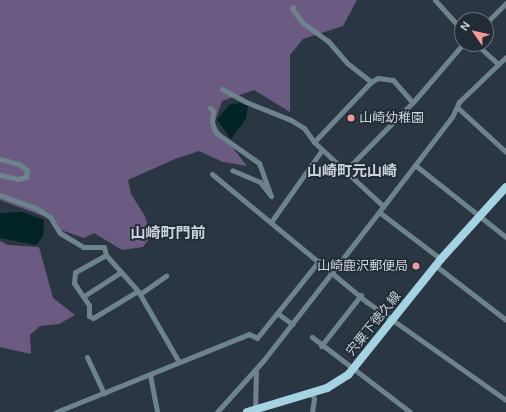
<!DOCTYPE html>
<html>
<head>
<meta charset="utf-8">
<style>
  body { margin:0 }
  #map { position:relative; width:506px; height:412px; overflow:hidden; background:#2a3642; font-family:Helvetica,"Noto Sans JP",sans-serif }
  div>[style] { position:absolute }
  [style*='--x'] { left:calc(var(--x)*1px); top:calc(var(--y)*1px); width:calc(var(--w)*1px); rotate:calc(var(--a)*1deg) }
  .forest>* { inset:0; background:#6b5b82 }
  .water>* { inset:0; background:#022424 }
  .street>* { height:5px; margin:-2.5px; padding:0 2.5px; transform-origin:2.5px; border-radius:2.5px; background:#6d848c }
  .primary>* { height:8px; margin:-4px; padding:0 4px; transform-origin:4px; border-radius:4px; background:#a4d3e3 }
  .dots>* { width:11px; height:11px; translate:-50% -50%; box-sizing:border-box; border:2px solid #212c37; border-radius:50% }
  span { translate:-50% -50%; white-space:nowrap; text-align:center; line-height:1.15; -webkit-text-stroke:3.5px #212c37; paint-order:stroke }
  .poi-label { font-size:13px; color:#ccd4db }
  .left { translate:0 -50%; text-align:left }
  .right { translate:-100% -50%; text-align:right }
  .street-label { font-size:13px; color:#ccd4db }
  .quarter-label { font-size:15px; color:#ccd4db; font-weight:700 }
  .north { position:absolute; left:454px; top:12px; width:40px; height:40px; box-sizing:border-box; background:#212c37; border:1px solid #656f79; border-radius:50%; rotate:304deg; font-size:11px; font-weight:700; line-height:16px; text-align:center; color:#ccd4db }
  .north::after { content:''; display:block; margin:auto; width:14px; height:18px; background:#f59b96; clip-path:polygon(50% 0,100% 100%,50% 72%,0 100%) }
</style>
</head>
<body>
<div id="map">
  <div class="forest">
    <div style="clip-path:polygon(0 0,357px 0,343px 26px,303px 39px,290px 55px,290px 112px,254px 90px,222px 101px,214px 124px,247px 166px,223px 162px,199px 151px,175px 159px,128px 180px,131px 194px,145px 216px,151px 236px,143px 247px,122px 250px,94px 233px,84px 238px,55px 228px,54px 220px,0 200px)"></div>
    <div style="clip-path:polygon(0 241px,8px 245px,39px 247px,53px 298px,75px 315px,59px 324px,40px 326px,30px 335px,31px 354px,0 347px)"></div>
  </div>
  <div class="water">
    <div style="clip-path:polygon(239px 103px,248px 105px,246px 119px,231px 139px,217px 120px,229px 105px)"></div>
    <div style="clip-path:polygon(22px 212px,44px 220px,43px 237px,36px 245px,0 238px,0 213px)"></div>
  </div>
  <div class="street">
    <div style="--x:435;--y:0;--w:40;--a:48"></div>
    <div style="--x:293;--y:7;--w:2;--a:117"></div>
    <div style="--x:292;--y:9;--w:18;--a:52"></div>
    <div style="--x:303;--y:23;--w:31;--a:36"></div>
    <div style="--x:328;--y:41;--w:29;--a:49"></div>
    <div style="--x:347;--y:63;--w:31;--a:38"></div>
    <div style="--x:486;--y:23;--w:28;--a:-45"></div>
    <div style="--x:476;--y:44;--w:30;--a:42"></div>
    <div style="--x:222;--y:89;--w:27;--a:28"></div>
    <div style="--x:246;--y:102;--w:48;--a:21.8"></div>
    <div style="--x:291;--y:120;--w:15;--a:32"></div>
    <div style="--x:304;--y:128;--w:17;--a:54"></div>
    <div style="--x:314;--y:142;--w:94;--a:42.8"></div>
    <div style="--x:210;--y:108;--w:4;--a:45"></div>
    <div style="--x:213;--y:111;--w:11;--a:95"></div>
    <div style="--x:212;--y:122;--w:10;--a:73"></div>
    <div style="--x:215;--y:132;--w:54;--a:35.2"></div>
    <div style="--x:259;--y:163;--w:35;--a:70"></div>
    <div style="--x:271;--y:196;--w:18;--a:-128"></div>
    <div style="--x:260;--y:182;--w:30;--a:-157"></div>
    <div style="--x:458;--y:108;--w:65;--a:42.5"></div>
    <div style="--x:314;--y:142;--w:83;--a:-46.5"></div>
    <div style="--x:371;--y:82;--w:8;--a:-30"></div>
    <div style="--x:378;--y:78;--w:15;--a:8"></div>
    <div style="--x:393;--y:80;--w:29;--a:49"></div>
    <div style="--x:0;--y:159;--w:20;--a:15"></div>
    <div style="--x:19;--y:164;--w:10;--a:37"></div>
    <div style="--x:27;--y:170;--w:7;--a:98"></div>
    <div style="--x:26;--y:177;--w:8;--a:166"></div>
    <div style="--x:18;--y:179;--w:18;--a:-167"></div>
    <div style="--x:415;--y:165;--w:116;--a:38.4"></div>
    <div style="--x:345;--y:171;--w:98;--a:-45.4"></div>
    <div style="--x:414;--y:101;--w:75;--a:-49.3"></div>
    <div style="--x:212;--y:174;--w:201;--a:39.6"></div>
    <div style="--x:367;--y:302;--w:170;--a:35.2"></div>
    <div style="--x:0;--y:195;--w:38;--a:20"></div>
    <div style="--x:36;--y:208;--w:17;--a:33"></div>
    <div style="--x:50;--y:217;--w:19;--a:58"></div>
    <div style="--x:60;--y:233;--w:27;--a:31"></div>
    <div style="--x:83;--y:247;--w:21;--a:0"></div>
    <div style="--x:104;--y:247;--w:8;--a:76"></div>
    <div style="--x:106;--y:255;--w:48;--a:48.4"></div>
    <div style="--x:138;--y:291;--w:82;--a:60"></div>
    <div style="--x:379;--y:212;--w:78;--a:37.2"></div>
    <div style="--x:271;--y:222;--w:88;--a:-54.7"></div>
    <div style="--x:106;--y:255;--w:35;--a:151"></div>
    <div style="--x:75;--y:272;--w:11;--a:95"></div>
    <div style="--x:74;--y:283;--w:27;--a:56"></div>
    <div style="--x:89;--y:305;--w:11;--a:90"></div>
    <div style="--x:89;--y:316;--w:4;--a:27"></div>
    <div style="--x:93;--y:318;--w:52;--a:-31"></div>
    <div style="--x:436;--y:266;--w:88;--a:37.6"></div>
    <div style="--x:140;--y:294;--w:32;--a:-35"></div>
    <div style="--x:84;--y:296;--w:44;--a:-33"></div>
    <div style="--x:277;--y:313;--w:19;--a:36"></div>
    <div style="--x:312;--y:337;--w:123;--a:37.4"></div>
    <div style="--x:321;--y:346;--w:65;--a:-51.9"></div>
    <div style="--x:87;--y:357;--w:40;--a:65"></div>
    <div style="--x:150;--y:375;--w:38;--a:79"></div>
    <div style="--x:312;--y:393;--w:6;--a:72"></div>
    <div style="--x:314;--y:399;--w:13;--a:99"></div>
    <div style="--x:255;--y:411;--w:41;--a:-88.6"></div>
    <div style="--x:56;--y:412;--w:208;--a:-22"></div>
    <div style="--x:249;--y:334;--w:9;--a:27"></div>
    <div style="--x:257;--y:338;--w:99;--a:-51.2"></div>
    <div style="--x:217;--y:412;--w:69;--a:-48"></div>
    <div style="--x:263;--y:361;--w:189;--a:-52.1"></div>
    <div style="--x:379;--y:212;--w:120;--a:-52.5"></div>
    <div style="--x:452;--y:117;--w:17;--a:-65"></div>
    <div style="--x:459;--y:102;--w:65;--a:-43.8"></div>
  </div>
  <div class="primary">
    <div style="--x:247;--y:412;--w:84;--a:-16.7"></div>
    <div style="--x:327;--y:388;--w:25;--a:-32"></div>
    <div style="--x:348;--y:375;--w:149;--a:-51.3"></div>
    <div style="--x:441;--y:259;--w:97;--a:-47.9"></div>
  </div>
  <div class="dots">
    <div style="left:351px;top:118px;background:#f59b96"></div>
    <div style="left:416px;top:266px;background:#f59b96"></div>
  </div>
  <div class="poi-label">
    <span class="left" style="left:359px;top:118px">山崎幼稚園</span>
    <span class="right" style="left:408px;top:266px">山崎鹿沢郵便局</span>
  </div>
  <div class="street-label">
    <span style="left:374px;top:324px;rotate:-51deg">宍粟下徳久線</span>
  </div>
  <div class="quarter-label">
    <span style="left:352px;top:171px">山崎町元山崎</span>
    <span style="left:168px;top:233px">山崎町門前</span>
  </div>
  <div class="north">N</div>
</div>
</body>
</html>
